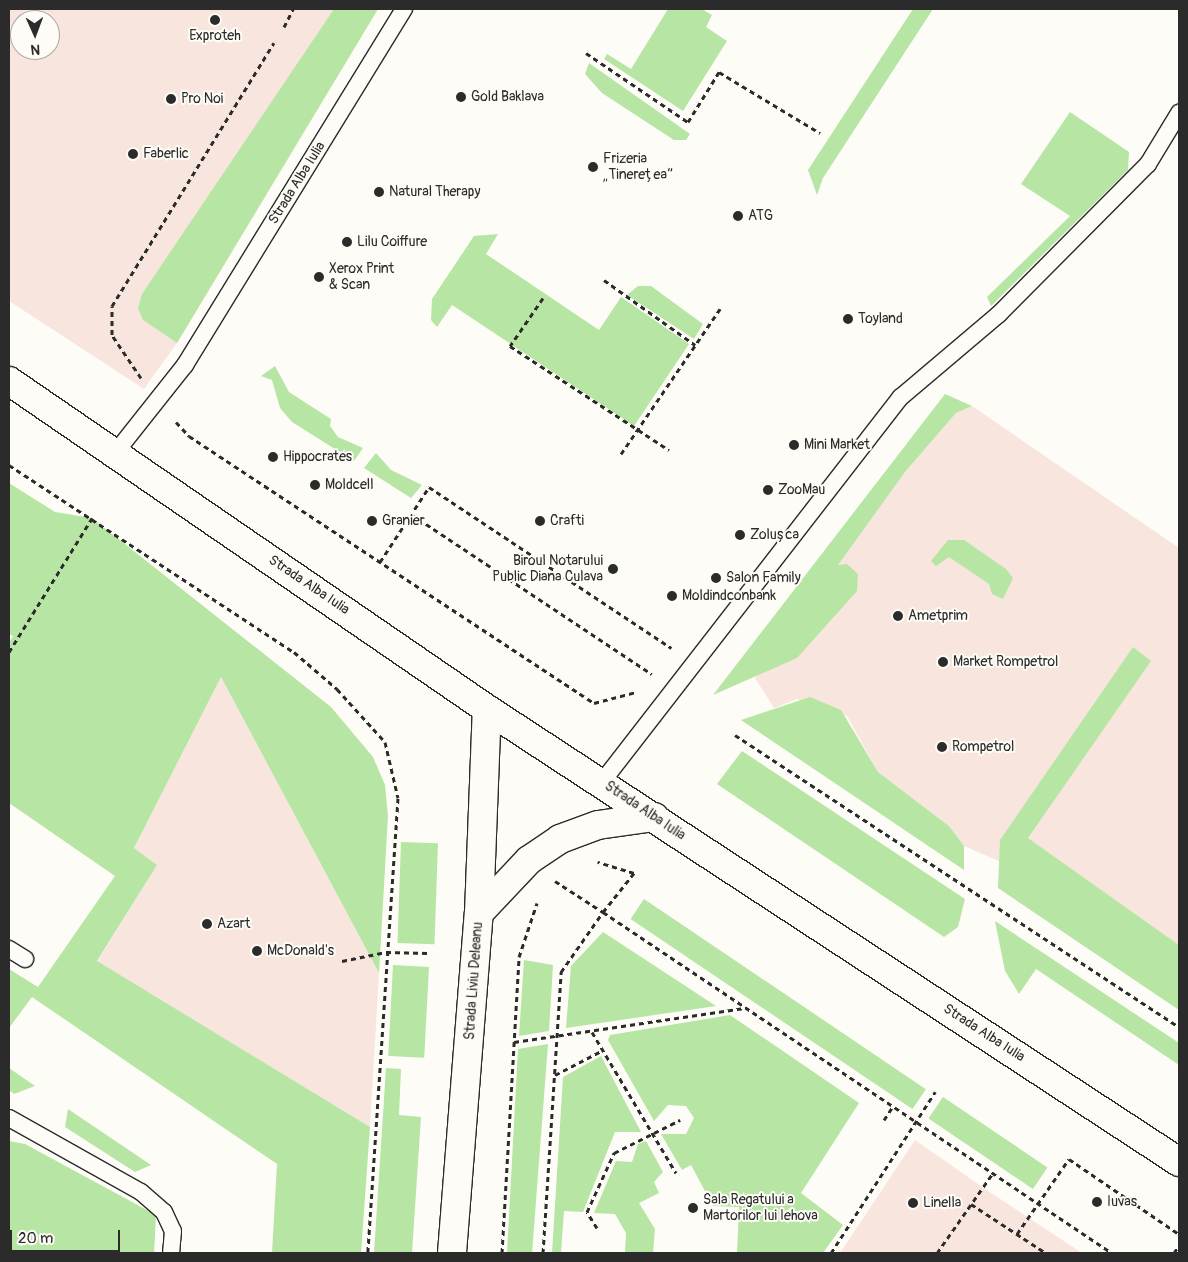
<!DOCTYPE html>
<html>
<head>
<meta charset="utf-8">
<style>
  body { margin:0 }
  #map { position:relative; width:1188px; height:1262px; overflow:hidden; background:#fdfcf7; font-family:Pangolin,sans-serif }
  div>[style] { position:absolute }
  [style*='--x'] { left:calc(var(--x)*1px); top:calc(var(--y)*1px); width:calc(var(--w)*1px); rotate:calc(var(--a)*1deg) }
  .built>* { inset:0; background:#f8e6de }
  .green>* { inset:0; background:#b7e5a3; transform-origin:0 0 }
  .path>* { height:3px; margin-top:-1.5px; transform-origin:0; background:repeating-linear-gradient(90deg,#2b2b2b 0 5px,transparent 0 9px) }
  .roads { filter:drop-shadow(1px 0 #2b2b2b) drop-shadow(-1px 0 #2b2b2b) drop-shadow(0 1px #2b2b2b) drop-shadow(0 -1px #2b2b2b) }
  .service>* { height:16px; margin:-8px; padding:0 8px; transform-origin:8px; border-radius:8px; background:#fdfcf7 }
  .secondary>* { height:28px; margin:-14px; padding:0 14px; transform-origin:14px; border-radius:14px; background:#fdfcf7 }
  .primary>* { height:28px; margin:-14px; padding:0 14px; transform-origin:14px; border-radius:14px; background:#fdfcf7 }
  .dots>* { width:14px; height:14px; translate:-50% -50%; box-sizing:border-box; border:2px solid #fdfcf7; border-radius:50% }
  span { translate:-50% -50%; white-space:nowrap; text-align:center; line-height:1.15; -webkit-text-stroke:4px #fdfcf7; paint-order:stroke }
  .poi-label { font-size:14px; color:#2b2b2b }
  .left { translate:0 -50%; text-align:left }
  .right { translate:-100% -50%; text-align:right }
  .street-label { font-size:14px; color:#2b2b2b }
  .frame { position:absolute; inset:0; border:10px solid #2b2b2b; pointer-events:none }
  .north { position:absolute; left:10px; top:10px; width:50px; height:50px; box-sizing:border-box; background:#fdfcf7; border:1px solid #a9a8a5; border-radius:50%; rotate:178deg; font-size:14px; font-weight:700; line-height:20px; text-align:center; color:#2b2b2b }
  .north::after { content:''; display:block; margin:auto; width:18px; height:22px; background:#2b2b2b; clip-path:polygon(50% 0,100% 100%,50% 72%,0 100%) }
  .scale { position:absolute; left:10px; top:1230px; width:110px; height:22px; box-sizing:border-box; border:2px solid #2b2b2b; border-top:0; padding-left:6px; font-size:15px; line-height:18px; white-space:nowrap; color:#2b2b2b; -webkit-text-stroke:4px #fdfcf7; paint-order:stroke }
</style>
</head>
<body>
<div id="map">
  <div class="built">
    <div style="clip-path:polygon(evenodd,9px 9px,378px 9px,177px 343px,144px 389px,9px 301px,9px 9px,20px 20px,50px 20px,50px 50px,20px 50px,20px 20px)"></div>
    <div style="clip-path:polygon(972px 406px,1179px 548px,1179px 945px,1028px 838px,1010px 866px,964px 846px,949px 826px,878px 772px,847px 716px,797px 699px,774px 708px,755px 678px,905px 472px,956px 413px)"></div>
    <div style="clip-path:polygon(221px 677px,379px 973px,370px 1127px,97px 962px,157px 865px,134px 848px)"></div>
    <div style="clip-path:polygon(915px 1140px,991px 1193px,1082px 1253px,840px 1253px)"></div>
  </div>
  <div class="green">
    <div style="clip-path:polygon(334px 9px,378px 9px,177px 343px,143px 320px,138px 308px,142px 294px)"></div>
    <div style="clip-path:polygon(668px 9px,702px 9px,712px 15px,706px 27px,727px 41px,683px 111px,604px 59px,607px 54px,631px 69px)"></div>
    <div style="clip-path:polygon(913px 9px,933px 9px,823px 178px,817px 195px,808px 170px)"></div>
    <div style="clip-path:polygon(589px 63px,690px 134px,686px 140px,674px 140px,602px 93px,585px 74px)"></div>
    <div style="clip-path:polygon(1070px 112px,1129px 152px,1128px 170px,991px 306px,987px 297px,1070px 216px,1021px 184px)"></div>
    <div style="clip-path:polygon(498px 234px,486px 254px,599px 330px,621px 297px,689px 344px,634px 426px,452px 305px,437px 327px,431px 320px,432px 299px,474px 236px)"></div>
    <div style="clip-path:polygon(638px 286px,651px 286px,703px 324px,694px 339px,627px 295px)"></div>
    <div style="clip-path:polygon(275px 366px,289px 392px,331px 419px,330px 426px,338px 437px,363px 448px,354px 461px,292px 422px,280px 408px,272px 380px,261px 376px)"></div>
    <div style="clip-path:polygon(945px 394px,972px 406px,956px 413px,905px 472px,838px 565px,847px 564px,858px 574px,857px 591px,797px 658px,713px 695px)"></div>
    <div style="clip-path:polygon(376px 453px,391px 470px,422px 485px,411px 498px,364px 468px)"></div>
    <div style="clip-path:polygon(9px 483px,55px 512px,92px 518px,331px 707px,373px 757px,385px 785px,388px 816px,379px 973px,221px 677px,134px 848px,157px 865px,97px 961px,370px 1127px,361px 1253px,272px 1253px,277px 1164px,32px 997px,9px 1028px,9px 969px,38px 987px,115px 876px,9px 803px,9px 642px,13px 636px,9px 634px)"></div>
    <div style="clip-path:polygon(948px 540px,964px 540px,1006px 569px,1013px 578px,1003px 599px,992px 594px,989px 584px,949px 557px,936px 566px,931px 561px)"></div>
    <div style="clip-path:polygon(1133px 647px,1151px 661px,1028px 838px,1179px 945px,1179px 1010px,998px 888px,1000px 840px)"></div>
    <div style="clip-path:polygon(810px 697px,841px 710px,878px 772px,949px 826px,964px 846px,964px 870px,741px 720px)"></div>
    <div style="clip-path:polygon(742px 751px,965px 899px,958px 927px,944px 937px,717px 784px)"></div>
    <div style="left:401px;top:842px;width:37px;height:101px;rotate:2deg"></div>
    <div style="left:644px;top:899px;width:340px;height:24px;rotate:34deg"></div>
    <div style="clip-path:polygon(995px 921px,1179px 1043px,1179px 1065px,1036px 969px,1019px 994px,1005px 971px)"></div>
    <div style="clip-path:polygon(603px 932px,716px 1006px,566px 1028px,571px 966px)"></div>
    <div style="clip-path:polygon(524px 960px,553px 965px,549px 1031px,519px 1036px)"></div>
    <div style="left:393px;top:965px;width:36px;height:91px;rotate:3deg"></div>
    <div style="clip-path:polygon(730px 1015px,859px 1103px,801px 1193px,843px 1225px,823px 1253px,737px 1253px,739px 1207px,713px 1206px,691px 1165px,682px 1170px,661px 1134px,686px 1134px,694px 1118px,686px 1106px,668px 1105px,654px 1121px,608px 1040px,610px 1035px)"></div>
    <div style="clip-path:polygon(548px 1044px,532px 1253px,507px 1253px,518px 1049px)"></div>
    <div style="clip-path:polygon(601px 1056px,641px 1132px,615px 1132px,583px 1212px,564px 1211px,561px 1253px,552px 1253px,563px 1077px)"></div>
    <div style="clip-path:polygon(9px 1068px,35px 1086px,14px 1094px,9px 1090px)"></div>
    <div style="clip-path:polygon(386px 1068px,401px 1069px,399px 1115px,421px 1117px,412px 1253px,374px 1253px)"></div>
    <div style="left:943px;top:1097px;width:126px;height:26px;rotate:34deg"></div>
    <div style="clip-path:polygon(68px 1109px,151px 1165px,135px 1172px,65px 1127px)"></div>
    <div style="clip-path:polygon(9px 1141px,25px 1144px,156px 1215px,154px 1253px,9px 1253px)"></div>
    <div style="clip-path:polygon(646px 1141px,663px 1172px,654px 1182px,659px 1193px,639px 1203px,655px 1229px,653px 1253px,625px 1253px,626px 1233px,615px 1214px,594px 1213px,616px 1161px,632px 1162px,638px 1144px)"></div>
  </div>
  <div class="path">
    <div style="--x:284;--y:27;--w:20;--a:-63"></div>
    <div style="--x:586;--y:53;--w:123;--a:34.1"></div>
    <div style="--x:688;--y:122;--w:59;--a:-58.2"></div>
    <div style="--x:719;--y:72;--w:118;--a:31.1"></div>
    <div style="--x:604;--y:280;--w:112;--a:35.5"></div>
    <div style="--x:543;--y:298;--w:58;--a:124.5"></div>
    <div style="--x:510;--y:346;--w:190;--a:33.2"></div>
    <div style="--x:141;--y:378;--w:52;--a:-124"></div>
    <div style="--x:112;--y:335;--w:29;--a:-90"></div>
    <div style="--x:112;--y:306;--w:309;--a:-58.4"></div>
    <div style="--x:176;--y:422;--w:19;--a:47"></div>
    <div style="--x:189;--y:436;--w:485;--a:33.4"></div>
    <div style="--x:594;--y:703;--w:43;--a:-14.7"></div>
    <div style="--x:621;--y:454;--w:176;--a:-55.7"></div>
    <div style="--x:9;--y:465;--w:341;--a:33.3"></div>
    <div style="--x:294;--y:652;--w:57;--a:40.7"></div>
    <div style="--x:337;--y:689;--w:72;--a:47.8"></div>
    <div style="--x:385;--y:742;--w:57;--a:76.9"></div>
    <div style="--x:398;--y:798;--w:456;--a:93.8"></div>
    <div style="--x:411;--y:514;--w:289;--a:33.6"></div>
    <div style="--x:380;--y:562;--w:90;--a:-56.8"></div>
    <div style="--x:429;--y:487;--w:291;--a:33.6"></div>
    <div style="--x:9;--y:652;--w:158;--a:-58.2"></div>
    <div style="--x:735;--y:735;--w:531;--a:33.33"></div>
    <div style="--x:555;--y:881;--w:57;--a:32.9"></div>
    <div style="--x:603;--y:912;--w:50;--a:-51.5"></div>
    <div style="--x:634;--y:873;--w:38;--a:-163"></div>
    <div style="--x:342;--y:961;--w:45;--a:-11.6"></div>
    <div style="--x:386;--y:952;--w:42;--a:1.4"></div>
    <div style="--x:592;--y:1032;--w:164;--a:59.2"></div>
    <div style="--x:514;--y:1042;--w:233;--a:-8.4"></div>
    <div style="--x:555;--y:1075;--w:54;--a:-27.5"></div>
    <div style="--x:884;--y:1120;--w:17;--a:-57"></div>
    <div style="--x:971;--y:1204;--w:90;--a:33.2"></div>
    <div style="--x:597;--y:1228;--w:19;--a:-122"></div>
    <div style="--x:587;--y:1212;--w:65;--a:-65.4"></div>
    <div style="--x:614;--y:1153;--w:74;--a:-26.6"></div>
    <div style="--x:1017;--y:1234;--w:91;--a:-55.3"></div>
    <div style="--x:1069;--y:1159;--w:133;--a:34.3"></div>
    <div style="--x:502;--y:1253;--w:296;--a:-86.7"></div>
    <div style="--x:519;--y:957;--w:57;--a:-71.6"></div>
    <div style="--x:543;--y:1253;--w:282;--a:-86.3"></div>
    <div style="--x:561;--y:972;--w:73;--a:-55"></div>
    <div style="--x:603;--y:912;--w:613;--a:33.82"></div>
    <div style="--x:831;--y:1253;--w:192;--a:-57.1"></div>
    <div style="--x:937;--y:1253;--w:98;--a:-55"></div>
    <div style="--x:1174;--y:1253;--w:9;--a:-58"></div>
  </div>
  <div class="roads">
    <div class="service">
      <div style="--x:116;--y:452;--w:111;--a:-51.6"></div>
      <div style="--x:185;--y:365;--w:418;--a:-58.4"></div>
      <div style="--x:602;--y:782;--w:487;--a:-52.2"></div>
      <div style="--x:901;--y:397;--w:128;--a:-40.3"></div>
      <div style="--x:999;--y:314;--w:211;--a:-45.2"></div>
      <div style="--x:1148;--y:164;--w:60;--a:-58.7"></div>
      <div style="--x:9;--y:949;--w:19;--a:32"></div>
      <div style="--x:9;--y:1118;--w:151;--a:29.3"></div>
      <div style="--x:141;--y:1192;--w:30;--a:41"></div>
      <div style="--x:164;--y:1212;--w:21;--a:65"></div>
      <div style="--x:173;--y:1231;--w:22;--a:95"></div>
    </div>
    <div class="secondary">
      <div style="--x:479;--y:913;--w:73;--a:-46.7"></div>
      <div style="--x:529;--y:860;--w:37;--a:-34"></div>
      <div style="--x:560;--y:839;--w:40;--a:-20.2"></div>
      <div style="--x:598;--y:825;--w:57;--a:-8.1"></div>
      <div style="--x:452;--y:1253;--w:341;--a:-85.5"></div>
      <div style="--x:479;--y:913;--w:204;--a:-87.8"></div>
    </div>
    <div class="primary">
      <div style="--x:9;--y:381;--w:580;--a:34.46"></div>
      <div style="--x:487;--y:709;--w:827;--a:33.21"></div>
    </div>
  </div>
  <div class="dots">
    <div style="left:215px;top:20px;background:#2b2b2b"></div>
    <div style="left:461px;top:97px;background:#2b2b2b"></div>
    <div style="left:171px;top:99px;background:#2b2b2b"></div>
    <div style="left:133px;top:154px;background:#2b2b2b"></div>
    <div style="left:593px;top:167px;background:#2b2b2b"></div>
    <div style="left:379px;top:192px;background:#2b2b2b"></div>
    <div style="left:738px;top:216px;background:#2b2b2b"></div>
    <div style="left:347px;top:242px;background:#2b2b2b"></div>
    <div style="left:319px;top:277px;background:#2b2b2b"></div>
    <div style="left:848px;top:319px;background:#2b2b2b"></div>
    <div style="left:794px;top:445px;background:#2b2b2b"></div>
    <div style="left:273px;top:457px;background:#2b2b2b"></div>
    <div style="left:315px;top:485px;background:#2b2b2b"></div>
    <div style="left:768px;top:490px;background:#2b2b2b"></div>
    <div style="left:372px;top:521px;background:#2b2b2b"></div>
    <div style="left:540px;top:521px;background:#2b2b2b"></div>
    <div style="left:740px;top:535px;background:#2b2b2b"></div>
    <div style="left:613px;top:569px;background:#2b2b2b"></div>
    <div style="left:716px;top:578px;background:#2b2b2b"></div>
    <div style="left:672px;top:596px;background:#2b2b2b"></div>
    <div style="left:898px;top:616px;background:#2b2b2b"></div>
    <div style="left:943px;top:662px;background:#2b2b2b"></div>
    <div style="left:942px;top:747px;background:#2b2b2b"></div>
    <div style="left:207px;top:924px;background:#2b2b2b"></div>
    <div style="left:257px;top:951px;background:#2b2b2b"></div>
    <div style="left:1097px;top:1202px;background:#2b2b2b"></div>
    <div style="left:913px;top:1203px;background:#2b2b2b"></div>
    <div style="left:693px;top:1208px;background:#2b2b2b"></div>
  </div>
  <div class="poi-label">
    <span style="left:215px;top:36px">Exproteh</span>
    <span class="left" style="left:471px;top:97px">Gold Baklava</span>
    <span class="left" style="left:181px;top:99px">Pro Noi</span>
    <span class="left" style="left:143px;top:154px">Faberlic</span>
    <span class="left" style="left:603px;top:167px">Frizeria<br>„Tinerețea”</span>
    <span class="left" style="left:389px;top:192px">Natural Therapy</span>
    <span class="left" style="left:748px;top:216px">ATG</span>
    <span class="left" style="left:357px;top:242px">Lilu Coiffure</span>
    <span class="left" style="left:329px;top:277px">Xerox Print<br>&amp; Scan</span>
    <span class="left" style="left:858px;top:319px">Toyland</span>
    <span class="left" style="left:804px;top:445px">Mini Market</span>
    <span class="left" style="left:283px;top:457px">Hippocrates</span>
    <span class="left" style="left:325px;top:485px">Moldcell</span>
    <span class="left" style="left:778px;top:490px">ZooMau</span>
    <span class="left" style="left:382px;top:521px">Granier</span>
    <span class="left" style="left:550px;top:521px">Crafti</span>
    <span class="left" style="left:750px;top:535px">Zolușca</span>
    <span class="right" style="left:603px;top:569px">Biroul Notarului<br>Public Diana Culava</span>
    <span class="left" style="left:726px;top:578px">Salon Family</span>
    <span class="left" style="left:682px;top:596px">Moldindconbank</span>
    <span class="left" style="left:908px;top:616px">Ametprim</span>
    <span class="left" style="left:953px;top:662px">Market Rompetrol</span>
    <span class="left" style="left:952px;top:747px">Rompetrol</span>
    <span class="left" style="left:217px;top:924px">Azart</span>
    <span class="left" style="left:267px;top:951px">McDonald's</span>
    <span class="left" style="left:703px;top:1208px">Sala Regatului a<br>Martorilor lui Iehova</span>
    <span class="left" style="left:1107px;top:1202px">Iuvas</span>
    <span class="left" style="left:923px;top:1203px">Linella</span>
  </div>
  <div class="street-label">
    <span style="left:297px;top:183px;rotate:-58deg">Strada Alba Iulia</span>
    <span style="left:309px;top:585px;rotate:34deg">Strada Alba Iulia</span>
    <span style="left:645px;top:811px;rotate:34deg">Strada Alba Iulia</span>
    <span style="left:474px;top:981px;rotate:-86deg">Strada Liviu Deleanu</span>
    <span style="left:984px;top:1033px;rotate:33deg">Strada Alba Iulia</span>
  </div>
  <div class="frame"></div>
  <div class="north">N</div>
  <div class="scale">20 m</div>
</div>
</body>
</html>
